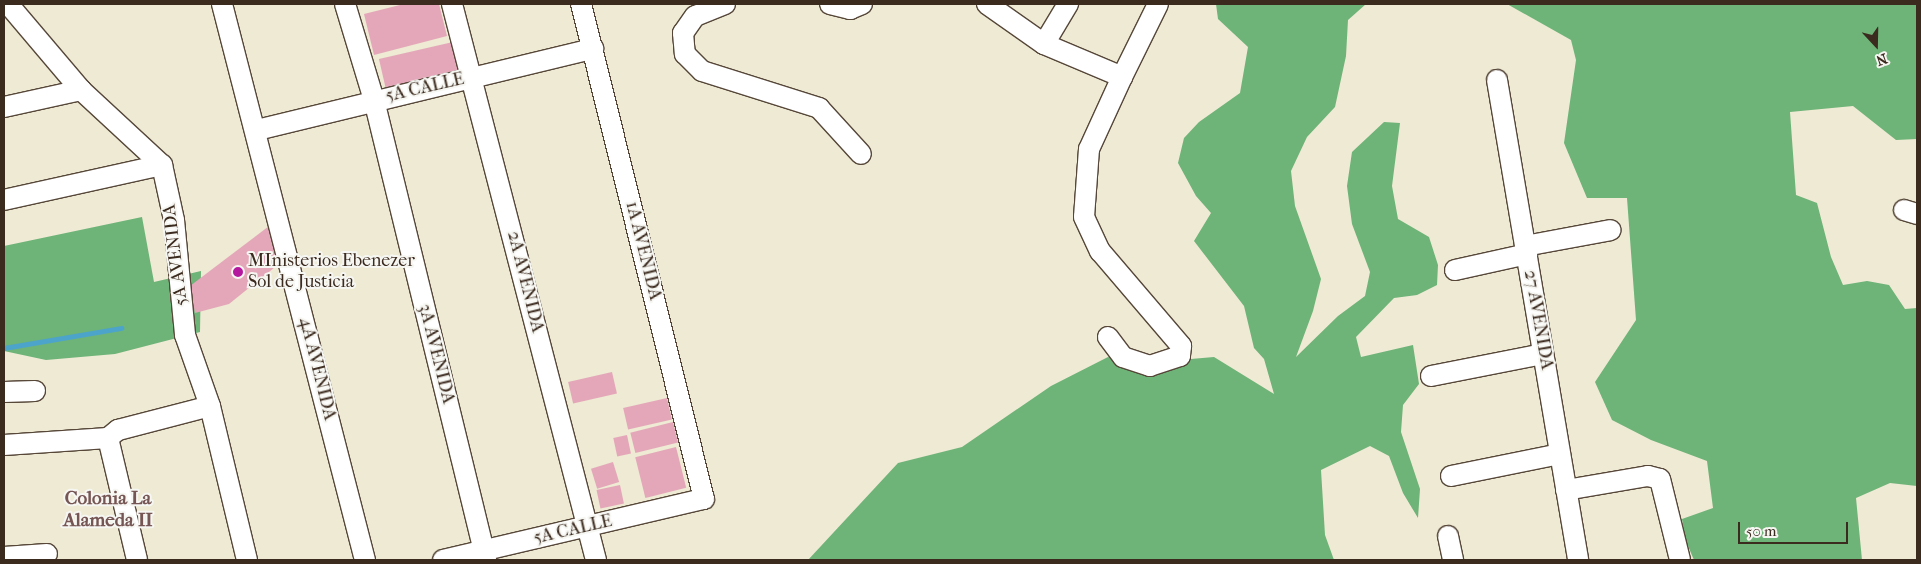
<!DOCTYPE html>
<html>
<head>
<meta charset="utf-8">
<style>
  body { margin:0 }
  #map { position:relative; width:1921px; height:564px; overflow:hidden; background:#eeead3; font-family:"IM FELL French Canon",serif }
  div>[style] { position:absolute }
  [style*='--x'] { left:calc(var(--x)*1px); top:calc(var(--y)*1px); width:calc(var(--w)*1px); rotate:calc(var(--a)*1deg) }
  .forest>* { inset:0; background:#6eb378 }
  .stream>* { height:4.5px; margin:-2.25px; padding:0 2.25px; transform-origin:2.25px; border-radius:2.25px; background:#4da4ca }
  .building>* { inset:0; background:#e4a7b9; transform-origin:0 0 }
  .roads { filter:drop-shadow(1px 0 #564739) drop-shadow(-1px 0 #564739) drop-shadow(0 1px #564739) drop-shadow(0 -1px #564739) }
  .minor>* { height:20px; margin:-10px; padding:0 10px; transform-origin:10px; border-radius:10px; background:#fff }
  .dots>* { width:14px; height:14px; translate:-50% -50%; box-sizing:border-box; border:2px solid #f6f6f2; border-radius:50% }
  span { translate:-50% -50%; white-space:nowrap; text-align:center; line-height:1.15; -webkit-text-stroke:4px #f6f6f2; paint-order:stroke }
  .street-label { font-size:18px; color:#3b2a1e }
  .poi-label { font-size:18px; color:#3b2a1e }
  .left { translate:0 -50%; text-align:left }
  .neighbourhood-label { font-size:19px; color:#765654; font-weight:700 }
  .frame { position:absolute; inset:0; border:5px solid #3b2a1e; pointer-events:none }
  .north { position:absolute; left:1851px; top:20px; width:50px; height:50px; -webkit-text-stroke:4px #f6f6f2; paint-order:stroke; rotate:159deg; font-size:14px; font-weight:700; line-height:20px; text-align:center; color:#3b2a1e }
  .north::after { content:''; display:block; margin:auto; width:18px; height:22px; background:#3b2a1e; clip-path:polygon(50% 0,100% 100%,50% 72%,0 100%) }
  .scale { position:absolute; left:1738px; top:522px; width:110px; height:22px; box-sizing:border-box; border:2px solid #3b2a1e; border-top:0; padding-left:6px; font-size:15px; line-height:18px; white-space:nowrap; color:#3b2a1e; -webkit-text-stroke:4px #f6f6f2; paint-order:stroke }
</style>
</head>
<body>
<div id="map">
  <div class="forest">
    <div style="clip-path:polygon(1216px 4px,1366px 4px,1348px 20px,1346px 56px,1335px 107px,1307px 137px,1291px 171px,1295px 206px,1321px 279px,1313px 311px,1296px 357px,1338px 316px,1365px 296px,1370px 272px,1352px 224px,1347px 186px,1352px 152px,1384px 122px,1400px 123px,1392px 186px,1398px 219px,1429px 237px,1438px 265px,1437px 285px,1417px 295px,1394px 298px,1356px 337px,1361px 357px,1413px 345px,1419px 384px,1403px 405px,1401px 432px,1420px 489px,1418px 518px,1403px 493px,1389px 456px,1370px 446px,1321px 470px,1325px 535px,1334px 560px,808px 560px,898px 463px,962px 447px,1051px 386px,1108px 357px,1133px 364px,1214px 357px,1274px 394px,1264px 359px,1254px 348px,1244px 306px,1194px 241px,1211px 213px,1196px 196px,1178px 163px,1184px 138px,1199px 122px,1240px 93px,1248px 47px,1218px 19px)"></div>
    <div style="clip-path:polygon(1507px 4px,1917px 4px,1917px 139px,1896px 140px,1853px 106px,1790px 112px,1796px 195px,1817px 203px,1831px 257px,1843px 285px,1867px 281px,1889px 285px,1905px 309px,1917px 308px,1917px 486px,1890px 483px,1856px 498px,1862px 560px,1694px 560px,1685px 539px,1682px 519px,1713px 508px,1707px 461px,1651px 440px,1612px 420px,1595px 382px,1636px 320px,1627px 198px,1587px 198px,1564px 143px,1576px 60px,1571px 40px)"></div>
    <div style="clip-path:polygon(142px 217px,154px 282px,201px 271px,200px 332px,115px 354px,46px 360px,4px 351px,4px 246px)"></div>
  </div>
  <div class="stream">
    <div style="--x:4;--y:348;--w:119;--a:-9.7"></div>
  </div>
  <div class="building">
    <div style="clip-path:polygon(404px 4px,439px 4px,447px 36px,374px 55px,364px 14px)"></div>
    <div style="left:453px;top:42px;width:31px;height:76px;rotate:77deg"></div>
    <div style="clip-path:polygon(273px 223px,285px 259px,229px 304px,195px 313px,190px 286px)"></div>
    <div style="left:612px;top:372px;width:22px;height:45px;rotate:77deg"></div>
    <div style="left:667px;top:398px;width:22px;height:45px;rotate:77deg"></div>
    <div style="left:673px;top:422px;width:21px;height:44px;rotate:76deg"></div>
    <div style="left:627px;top:435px;width:19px;height:14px;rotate:78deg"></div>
    <div style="left:676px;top:447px;width:42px;height:42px;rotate:76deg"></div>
    <div style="left:613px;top:462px;width:21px;height:23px;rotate:73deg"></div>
    <div style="left:620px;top:485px;width:19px;height:24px;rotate:78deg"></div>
  </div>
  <div class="roads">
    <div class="minor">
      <div style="--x:8;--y:4;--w:113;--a:49.7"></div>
      <div style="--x:81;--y:90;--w:110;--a:42.8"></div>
      <div style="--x:162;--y:165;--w:56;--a:77.7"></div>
      <div style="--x:174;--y:220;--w:116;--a:84.5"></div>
      <div style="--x:185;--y:335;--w:75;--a:70.6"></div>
      <div style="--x:210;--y:406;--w:158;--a:76.5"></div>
      <div style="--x:222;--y:4;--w:574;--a:75.58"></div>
      <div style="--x:345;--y:4;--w:100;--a:73.2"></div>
      <div style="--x:374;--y:100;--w:473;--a:76.3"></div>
      <div style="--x:452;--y:4;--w:574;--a:75.48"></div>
      <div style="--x:725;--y:4;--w:32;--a:158"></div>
      <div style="--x:695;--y:16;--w:21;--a:125"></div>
      <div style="--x:683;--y:33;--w:21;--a:85"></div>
      <div style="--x:685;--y:54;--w:24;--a:45"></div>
      <div style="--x:702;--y:71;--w:123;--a:17.5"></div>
      <div style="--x:819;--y:108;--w:62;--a:47.6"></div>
      <div style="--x:830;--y:4;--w:21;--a:14"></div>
      <div style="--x:850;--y:9;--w:13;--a:-23"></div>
      <div style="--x:987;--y:4;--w:70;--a:35.1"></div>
      <div style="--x:1044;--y:44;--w:85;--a:22.9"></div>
      <div style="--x:1122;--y:77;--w:79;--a:114.6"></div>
      <div style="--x:1089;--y:149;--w:68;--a:94.2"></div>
      <div style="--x:1084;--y:217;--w:38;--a:65"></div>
      <div style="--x:1100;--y:251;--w:125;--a:49.5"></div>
      <div style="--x:1181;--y:346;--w:10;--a:96"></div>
      <div style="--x:1180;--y:356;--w:32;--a:162"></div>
      <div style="--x:1150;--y:366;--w:28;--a:-162"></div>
      <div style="--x:1123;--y:357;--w:25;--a:-127"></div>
      <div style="--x:1044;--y:44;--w:47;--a:-59"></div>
      <div style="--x:1122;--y:77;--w:81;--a:-63.7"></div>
      <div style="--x:1497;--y:80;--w:487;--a:80.4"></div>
      <div style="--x:4;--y:107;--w:79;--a:-12.4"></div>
      <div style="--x:257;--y:130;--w:346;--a:-13.6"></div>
      <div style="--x:4;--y:200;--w:162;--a:-12.5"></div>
      <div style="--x:1904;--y:210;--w:14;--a:17"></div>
      <div style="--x:1525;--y:246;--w:87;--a:-10.5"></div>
      <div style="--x:1455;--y:270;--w:74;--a:-12.5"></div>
      <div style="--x:1431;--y:376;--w:114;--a:-11.1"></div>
      <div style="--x:4;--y:392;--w:31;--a:-2"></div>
      <div style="--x:108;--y:438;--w:125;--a:76.6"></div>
      <div style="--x:4;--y:445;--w:104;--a:-3.9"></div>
      <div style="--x:108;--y:438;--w:13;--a:-39"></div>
      <div style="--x:118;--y:430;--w:95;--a:-14.6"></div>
      <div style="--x:1451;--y:476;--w:111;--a:-11.4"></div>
      <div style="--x:1566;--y:490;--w:83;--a:-9.7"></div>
      <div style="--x:1648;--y:476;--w:12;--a:14"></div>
      <div style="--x:1660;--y:479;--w:83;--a:76.1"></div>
      <div style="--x:1448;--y:536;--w:25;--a:78"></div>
      <div style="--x:4;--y:557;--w:43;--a:-4"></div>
      <div style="--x:443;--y:560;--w:268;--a:-13.2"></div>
      <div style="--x:704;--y:499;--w:510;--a:-103.95"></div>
    </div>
  </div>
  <div class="dots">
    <div style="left:238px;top:272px;background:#b5179e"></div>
  </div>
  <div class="street-label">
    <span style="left:425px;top:88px;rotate:-13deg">5A CALLE</span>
    <span style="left:643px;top:251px;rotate:76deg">1A AVENIDA</span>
    <span style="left:176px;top:255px;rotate:-97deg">5A AVENIDA</span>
    <span style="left:525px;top:282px;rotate:76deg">2A AVENIDA</span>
    <span style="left:1538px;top:320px;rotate:80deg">27 AVENIDA</span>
    <span style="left:436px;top:354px;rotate:76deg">3A AVENIDA</span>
    <span style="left:317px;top:369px;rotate:76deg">4A AVENIDA</span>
    <span style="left:573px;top:530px;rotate:-13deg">5A CALLE</span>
  </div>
  <div class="poi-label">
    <span class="left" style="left:248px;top:272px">MInisterios Ebenezer<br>Sol de Justicia</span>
  </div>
  <div class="neighbourhood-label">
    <span style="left:108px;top:510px">Colonia La<br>Alameda II</span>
  </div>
  <div class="frame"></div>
  <div class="north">N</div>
  <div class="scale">50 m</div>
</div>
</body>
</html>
